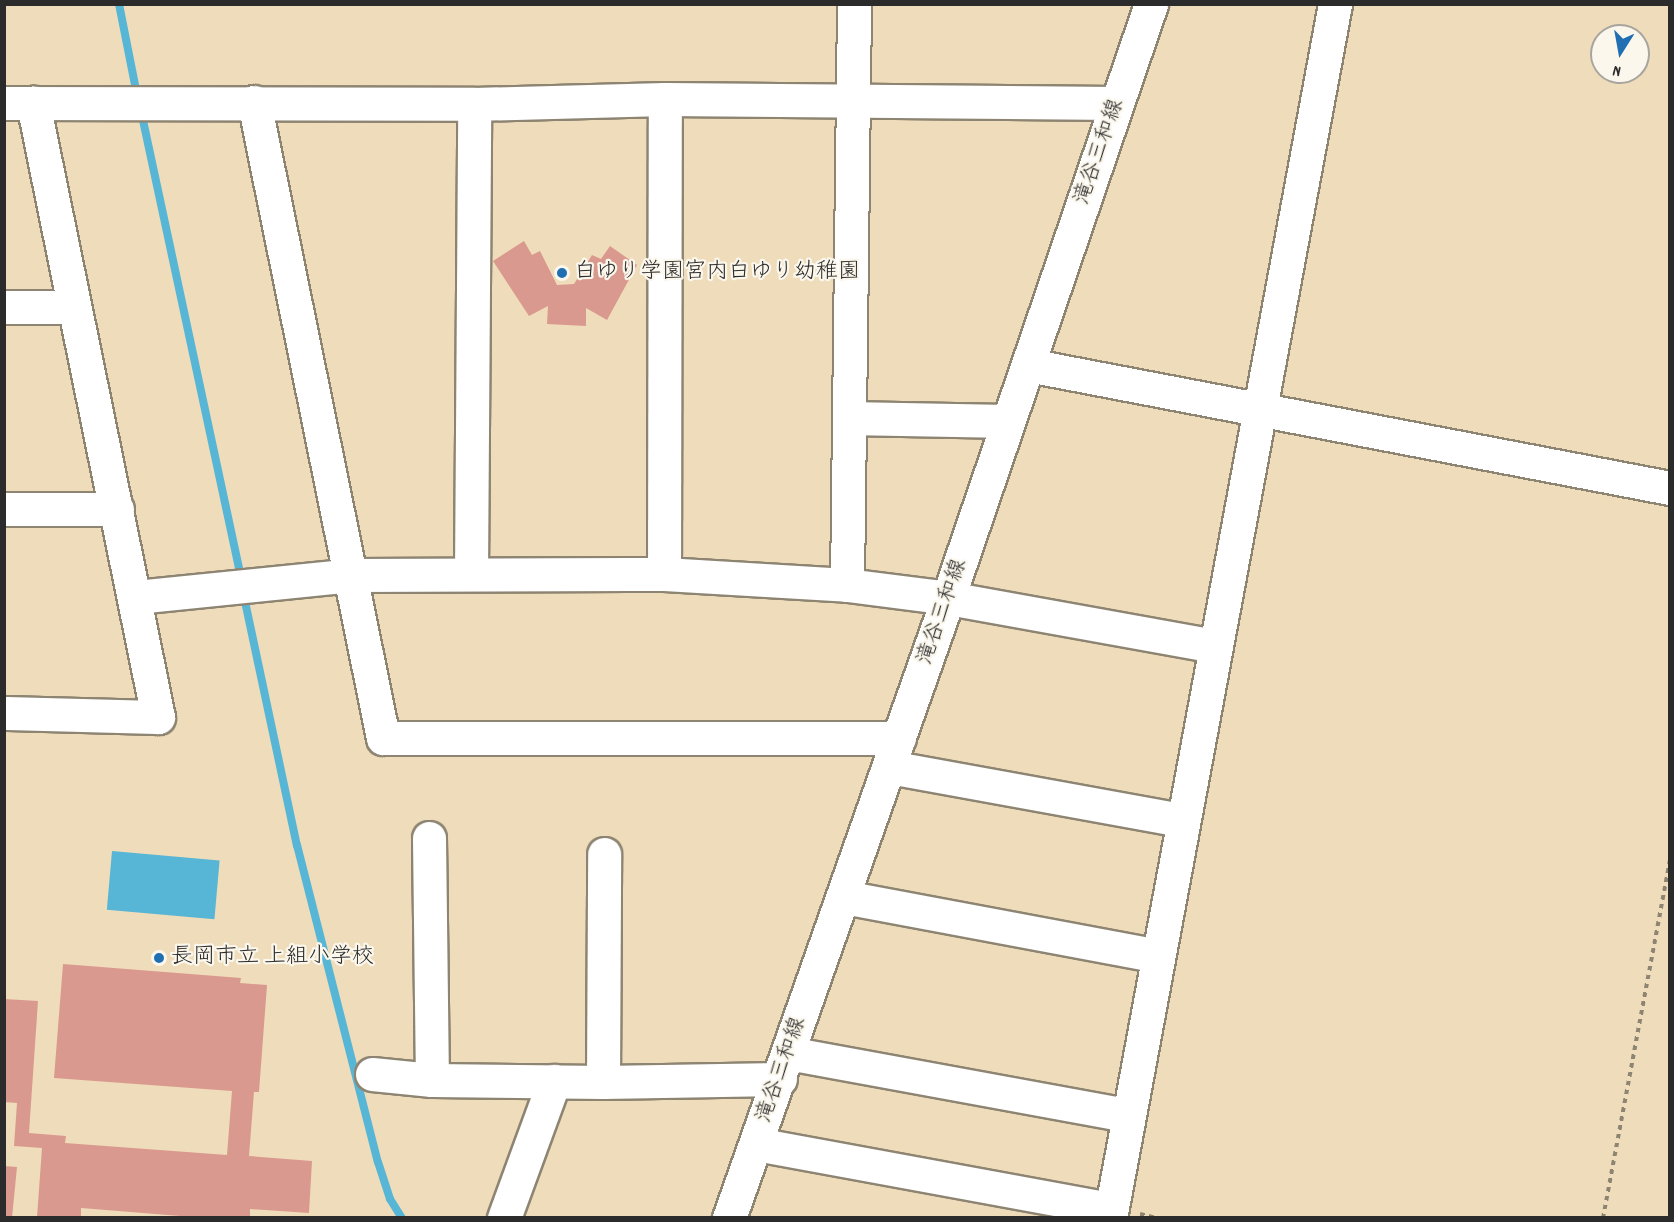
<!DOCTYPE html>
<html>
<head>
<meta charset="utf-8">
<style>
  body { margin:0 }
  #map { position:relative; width:1674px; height:1222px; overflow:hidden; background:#efdcba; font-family:Dekko,"Klee One",sans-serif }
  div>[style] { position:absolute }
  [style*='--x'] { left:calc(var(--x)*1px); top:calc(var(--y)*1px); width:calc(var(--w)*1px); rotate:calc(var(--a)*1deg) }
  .water>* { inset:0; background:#57b6d5; transform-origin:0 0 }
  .stream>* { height:8px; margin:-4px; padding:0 4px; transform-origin:4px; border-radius:4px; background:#57b6d5 }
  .building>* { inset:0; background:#da998e }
  .path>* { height:4px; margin-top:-2px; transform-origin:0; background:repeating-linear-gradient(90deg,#8d8472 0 4.5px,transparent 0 9px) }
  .roads { filter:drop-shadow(2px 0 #8d8472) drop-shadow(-2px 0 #8d8472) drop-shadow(0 2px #8d8472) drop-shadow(0 -2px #8d8472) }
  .street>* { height:33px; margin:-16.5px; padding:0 16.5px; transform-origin:16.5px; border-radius:16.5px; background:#fff }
  .secondary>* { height:33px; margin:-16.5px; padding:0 16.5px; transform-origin:16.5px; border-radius:16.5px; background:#fff }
  .dots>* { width:16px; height:16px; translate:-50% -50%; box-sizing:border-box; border:3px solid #fbf7ec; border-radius:50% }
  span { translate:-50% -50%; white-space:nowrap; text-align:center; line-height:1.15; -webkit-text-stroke:4.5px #fbf7ec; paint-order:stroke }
  .street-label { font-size:22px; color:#2b2b2b }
  .poi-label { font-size:22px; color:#2b2b2b }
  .left { translate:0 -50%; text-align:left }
  .frame { position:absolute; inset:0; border:6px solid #2b2b2b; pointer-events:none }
  .north { position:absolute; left:1590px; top:24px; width:60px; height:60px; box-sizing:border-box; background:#fbf7ec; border:2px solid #a8a59f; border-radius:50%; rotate:191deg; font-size:16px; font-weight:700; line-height:24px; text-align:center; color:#2b2b2b }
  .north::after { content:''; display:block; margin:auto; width:21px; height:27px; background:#1f6fb2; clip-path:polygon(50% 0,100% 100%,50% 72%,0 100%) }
</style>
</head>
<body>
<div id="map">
  <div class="water">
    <div style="left:112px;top:851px;width:108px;height:59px;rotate:5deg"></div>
  </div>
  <div class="stream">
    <div style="--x:119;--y:4;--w:93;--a:78.8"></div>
    <div style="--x:141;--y:111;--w:479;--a:77.9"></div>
    <div style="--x:243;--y:592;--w:259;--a:78"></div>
    <div style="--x:297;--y:845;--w:327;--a:75.7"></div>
    <div style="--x:378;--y:1162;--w:39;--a:72"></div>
    <div style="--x:390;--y:1199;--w:22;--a:58"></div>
  </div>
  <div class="building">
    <div style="clip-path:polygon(524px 241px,532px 255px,540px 251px,557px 285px,574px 284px,592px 255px,601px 259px,610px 246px,637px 265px,607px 320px,586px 308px,586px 326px,547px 324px,548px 306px,529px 316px,493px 261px)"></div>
    <div style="clip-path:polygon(63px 964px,241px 978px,240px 983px,267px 985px,259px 1092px,254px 1092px,249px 1156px,312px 1161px,309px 1213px,250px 1209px,250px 1218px,205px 1218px,81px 1208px,81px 1218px,37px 1217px,42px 1148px,14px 1146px,17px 1103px,4px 1102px,4px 999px,38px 1001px,29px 1133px,66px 1136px,65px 1143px,227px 1155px,232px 1091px,54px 1078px)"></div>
    <div style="clip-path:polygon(4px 1166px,17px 1167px,12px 1218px,4px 1218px)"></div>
  </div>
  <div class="path">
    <div style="--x:1140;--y:1214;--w:17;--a:13"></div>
    <div style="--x:1603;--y:1218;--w:365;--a:-79.4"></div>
  </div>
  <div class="roads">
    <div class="street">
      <div style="--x:254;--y:102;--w:649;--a:78.53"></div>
      <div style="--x:383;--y:738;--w:516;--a:0"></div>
      <div style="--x:4;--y:103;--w:470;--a:0.1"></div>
      <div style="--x:474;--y:104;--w:191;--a:-1.5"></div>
      <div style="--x:665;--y:99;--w:452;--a:0.5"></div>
      <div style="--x:4;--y:307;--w:68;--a:0"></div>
      <div style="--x:1028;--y:365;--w:654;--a:10.85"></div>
      <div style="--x:850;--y:418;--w:156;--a:1.1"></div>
      <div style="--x:4;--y:509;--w:113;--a:0"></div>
      <div style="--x:471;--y:574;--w:470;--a:-89.6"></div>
      <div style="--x:664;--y:574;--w:475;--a:-89.9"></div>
      <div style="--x:847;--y:585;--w:581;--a:-89.31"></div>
      <div style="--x:136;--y:597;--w:217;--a:-5.8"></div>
      <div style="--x:352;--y:575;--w:312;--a:-0.2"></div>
      <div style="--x:664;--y:574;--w:183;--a:3.4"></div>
      <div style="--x:847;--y:585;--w:102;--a:7.3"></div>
      <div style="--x:948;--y:598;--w:270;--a:10.2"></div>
      <div style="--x:4;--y:713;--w:154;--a:1.5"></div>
      <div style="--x:158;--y:717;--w:627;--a:-101.51"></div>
      <div style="--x:889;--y:767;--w:297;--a:10.3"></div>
      <div style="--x:429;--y:838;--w:242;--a:89.3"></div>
      <div style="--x:844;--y:897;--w:316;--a:10.6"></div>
      <div style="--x:788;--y:1053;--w:344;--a:10.4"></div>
      <div style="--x:372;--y:1074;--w:60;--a:5.7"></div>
      <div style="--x:432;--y:1080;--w:171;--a:0.7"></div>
      <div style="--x:603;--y:1082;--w:177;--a:-1"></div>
      <div style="--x:603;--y:1082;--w:228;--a:-89.7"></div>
      <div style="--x:756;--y:1144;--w:361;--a:10.4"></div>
      <div style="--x:504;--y:1218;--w:146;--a:-69.9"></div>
      <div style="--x:1110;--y:1218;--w:1235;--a:-79.5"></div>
    </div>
    <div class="secondary">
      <div style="--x:729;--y:1218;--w:658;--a:-70.55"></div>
      <div style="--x:948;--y:598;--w:628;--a:-71.13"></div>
    </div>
  </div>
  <div class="dots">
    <div style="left:562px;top:273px;background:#1f6fb2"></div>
    <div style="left:159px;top:958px;background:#1f6fb2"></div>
  </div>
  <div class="street-label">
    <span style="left:1100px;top:152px;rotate:-71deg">滝谷三和線</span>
    <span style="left:943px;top:612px;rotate:-71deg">滝谷三和線</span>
    <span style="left:782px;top:1070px;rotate:-71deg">滝谷三和線</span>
  </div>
  <div class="poi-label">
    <span class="left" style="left:574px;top:273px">白ゆり学園宮内白ゆり幼稚園</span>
    <span class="left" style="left:171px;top:958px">長岡市立 上組小学校</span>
  </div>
  <div class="frame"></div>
  <div class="north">N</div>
</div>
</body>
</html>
